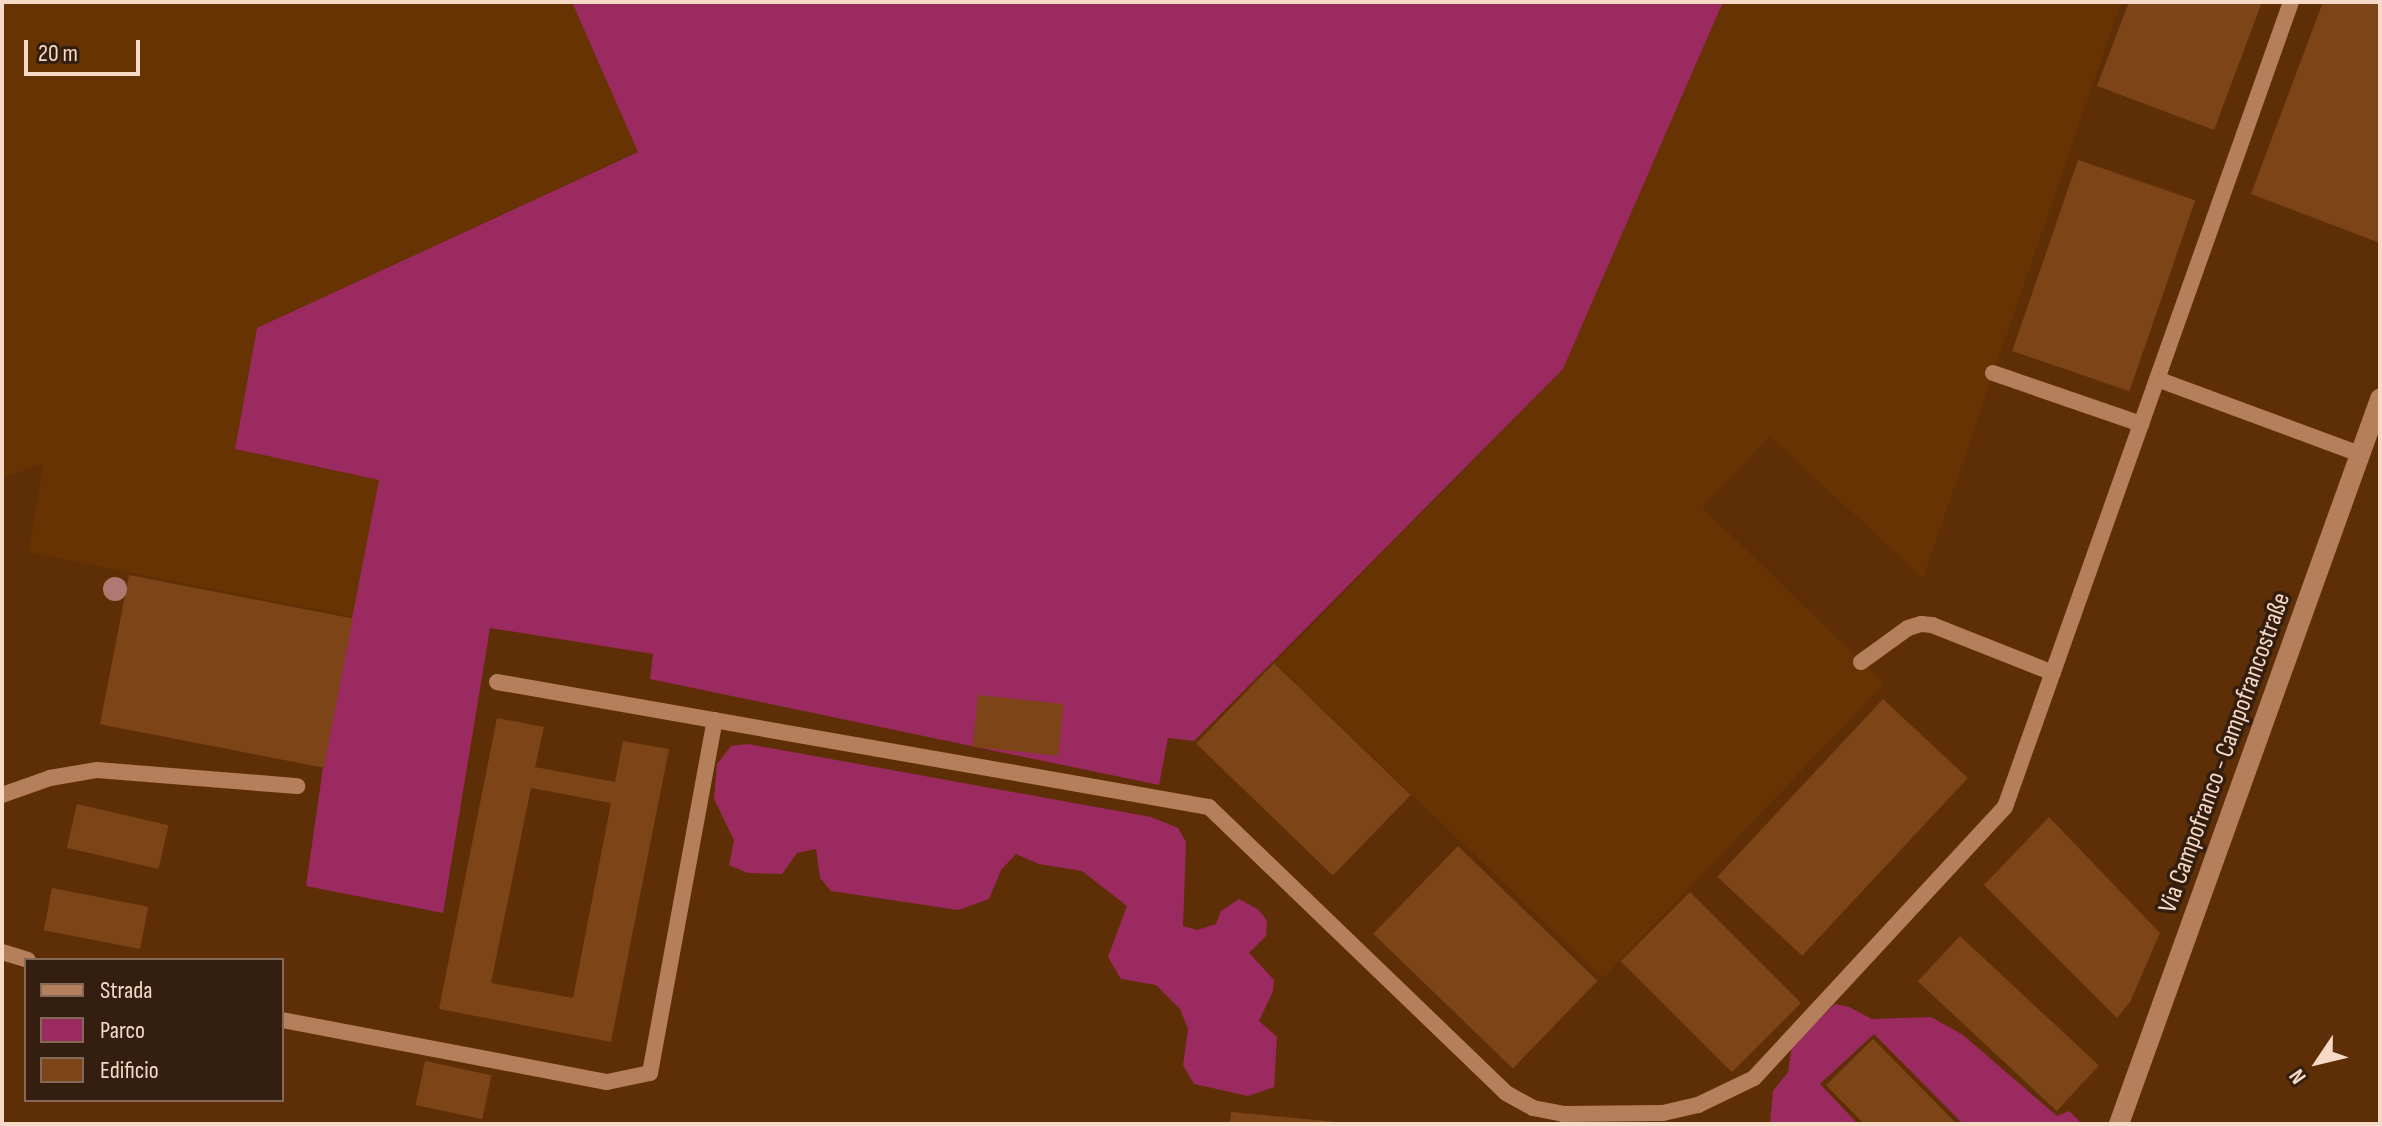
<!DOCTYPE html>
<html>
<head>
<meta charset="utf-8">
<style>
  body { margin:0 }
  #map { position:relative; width:2382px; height:1126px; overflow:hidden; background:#5e2f06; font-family:"Sofia Sans Condensed",sans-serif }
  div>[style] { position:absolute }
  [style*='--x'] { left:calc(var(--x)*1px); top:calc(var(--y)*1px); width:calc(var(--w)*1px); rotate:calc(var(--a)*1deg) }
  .built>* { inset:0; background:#683302 }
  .green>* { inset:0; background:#9b2a60 }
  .building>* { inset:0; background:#7c4417; transform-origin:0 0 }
  .service>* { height:16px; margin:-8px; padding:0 8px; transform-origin:8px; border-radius:8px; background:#b47f5a }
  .minor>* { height:20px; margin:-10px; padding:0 10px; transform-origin:10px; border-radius:10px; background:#b47f5a }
  .trees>* { width:24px; height:24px; margin:-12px; border-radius:50%; background:#af7872 }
  span { translate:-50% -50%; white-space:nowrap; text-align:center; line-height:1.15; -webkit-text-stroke:7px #341e0f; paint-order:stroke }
  .street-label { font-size:26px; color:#f6d9c6 }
  .frame { position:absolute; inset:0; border:4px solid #f6d9c6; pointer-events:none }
  .legend { position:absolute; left:24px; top:958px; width:260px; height:144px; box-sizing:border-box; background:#341e0f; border:2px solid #826958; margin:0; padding:10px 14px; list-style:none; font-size:24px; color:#f6d9c6 }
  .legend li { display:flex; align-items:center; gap:16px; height:40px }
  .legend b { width:40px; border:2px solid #826958 }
  .north { position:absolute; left:2278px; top:1022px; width:80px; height:80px; -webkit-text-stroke:6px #341e0f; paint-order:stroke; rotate:235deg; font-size:22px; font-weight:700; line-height:32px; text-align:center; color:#f6d9c6 }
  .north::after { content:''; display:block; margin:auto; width:28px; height:36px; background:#f6d9c6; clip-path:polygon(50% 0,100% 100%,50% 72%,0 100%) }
  .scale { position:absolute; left:24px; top:40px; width:116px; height:36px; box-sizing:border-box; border:4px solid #f6d9c6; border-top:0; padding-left:10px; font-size:24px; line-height:28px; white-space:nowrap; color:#f6d9c6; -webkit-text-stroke:6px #341e0f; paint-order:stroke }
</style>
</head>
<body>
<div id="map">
  <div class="built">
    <div style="clip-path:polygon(2px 2px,572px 2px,638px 151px,257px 329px,235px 449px,379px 480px,354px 617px,29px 552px,44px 463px,2px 478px)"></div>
    <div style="clip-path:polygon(1723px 2px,2121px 2px,1923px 578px,1770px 436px,1702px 507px,1884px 684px,1603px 978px,1275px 663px,1563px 369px)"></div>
  </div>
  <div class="green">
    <div style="clip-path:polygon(572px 2px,1723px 2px,1563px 369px,1194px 741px,1168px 738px,1159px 785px,650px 679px,653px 654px,490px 628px,443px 913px,306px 886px,323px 767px,379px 480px,235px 449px,257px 328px,638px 152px)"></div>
    <div style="clip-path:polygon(748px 744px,1151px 817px,1178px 828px,1186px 842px,1183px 926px,1197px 930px,1216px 924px,1221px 911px,1239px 899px,1259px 910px,1267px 921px,1266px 936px,1249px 953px,1274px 980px,1273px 991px,1259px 1021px,1277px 1037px,1274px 1087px,1248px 1096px,1194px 1084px,1183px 1065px,1188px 1029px,1180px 1009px,1156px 985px,1121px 979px,1108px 957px,1127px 906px,1082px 871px,1039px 864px,1016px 854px,1001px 870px,989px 899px,958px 910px,831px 891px,820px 878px,816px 849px,797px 853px,782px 874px,748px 873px,729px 865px,734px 840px,714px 799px,717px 764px,731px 746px)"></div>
    <div style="clip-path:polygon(1835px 1004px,1849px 1007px,1872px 1019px,1931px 1017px,1963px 1035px,2057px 1116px,2069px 1111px,2082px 1124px,1963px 1124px,1874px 1034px,1820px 1084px,1858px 1124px,1770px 1124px,1773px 1091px,1788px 1072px,1792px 1046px)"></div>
  </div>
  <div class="building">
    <div style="clip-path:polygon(2129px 2px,2262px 2px,2214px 130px,2097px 86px)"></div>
    <div style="clip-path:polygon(2323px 2px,2380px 2px,2380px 243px,2251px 194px)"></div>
    <div style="left:2078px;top:160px;width:124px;height:202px;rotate:19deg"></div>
    <div style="left:129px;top:575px;width:228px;height:152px;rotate:11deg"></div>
    <div style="left:1274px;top:663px;width:190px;height:112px;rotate:44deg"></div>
    <div style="left:978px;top:695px;width:86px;height:52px;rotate:6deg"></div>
    <div style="left:1883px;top:699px;width:116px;height:243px;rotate:43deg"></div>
    <div style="clip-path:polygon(evenodd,497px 718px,544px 727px,535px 767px,615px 782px,623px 741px,669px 749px,611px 1042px,439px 1009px,497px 718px,531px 788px,611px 803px,573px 998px,491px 983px,531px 788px)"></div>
    <div style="left:77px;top:804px;width:94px;height:45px;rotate:13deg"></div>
    <div style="clip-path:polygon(2049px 817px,2160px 933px,2130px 1002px,2117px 1018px,1984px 885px)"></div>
    <div style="left:1458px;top:846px;width:194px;height:122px;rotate:44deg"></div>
    <div style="left:52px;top:888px;width:98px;height:43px;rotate:11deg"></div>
    <div style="left:1690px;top:892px;width:157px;height:98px;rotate:45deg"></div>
    <div style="left:1960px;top:936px;width:190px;height:62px;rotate:43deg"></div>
    <div style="clip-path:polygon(1873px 1039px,1957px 1124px,1864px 1124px,1826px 1085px)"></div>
    <div style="left:425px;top:1061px;width:68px;height:45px;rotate:12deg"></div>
    <div style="clip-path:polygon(1231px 1112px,1338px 1122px,1338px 1124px,1230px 1124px)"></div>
  </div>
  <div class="service">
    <div style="--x:1993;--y:373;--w:157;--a:19"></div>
    <div style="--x:2157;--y:379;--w:216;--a:20.3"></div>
    <div style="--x:1861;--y:662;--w:58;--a:-35.9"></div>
    <div style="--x:1908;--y:628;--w:14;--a:-17"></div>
    <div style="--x:1921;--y:624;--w:11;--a:5"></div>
    <div style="--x:1932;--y:625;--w:130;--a:21.6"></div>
    <div style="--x:497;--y:682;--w:723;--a:9.96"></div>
    <div style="--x:1209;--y:807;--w:412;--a:43.9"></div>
    <div style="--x:1506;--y:1093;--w:31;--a:29"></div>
    <div style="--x:1533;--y:1108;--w:31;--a:11"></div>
    <div style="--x:1563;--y:1114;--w:100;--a:-0.6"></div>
    <div style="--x:1663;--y:1113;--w:36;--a:-13"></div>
    <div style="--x:1698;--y:1105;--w:62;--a:-25.7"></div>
    <div style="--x:1754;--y:1078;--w:369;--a:-47.2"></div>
    <div style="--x:2005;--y:807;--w:854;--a:-70.44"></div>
    <div style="--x:2;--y:795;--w:51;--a:-19.5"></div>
    <div style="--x:50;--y:778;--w:48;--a:-9.7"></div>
    <div style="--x:97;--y:770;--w:201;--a:4.6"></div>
    <div style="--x:2;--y:952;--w:27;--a:17"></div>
    <div style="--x:282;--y:1020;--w:331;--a:10.8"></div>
    <div style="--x:607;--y:1082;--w:44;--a:-11.8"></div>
    <div style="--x:650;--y:1073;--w:359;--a:-79.6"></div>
  </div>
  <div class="minor">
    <div style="--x:2119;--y:1124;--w:771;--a:-70.2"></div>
  </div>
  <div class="trees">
    <div style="left:115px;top:589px"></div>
  </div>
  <div class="street-label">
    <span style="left:2225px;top:753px;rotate:-70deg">Via Campofranco - Campofrancostraße</span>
  </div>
  <div class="frame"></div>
  <ul class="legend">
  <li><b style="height:10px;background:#b47f5a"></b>Strada</li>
  <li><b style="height:22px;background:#9b2a60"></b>Parco</li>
  <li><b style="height:22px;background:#7c4417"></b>Edificio</li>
  </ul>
  <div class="north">N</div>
  <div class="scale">20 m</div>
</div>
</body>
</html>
